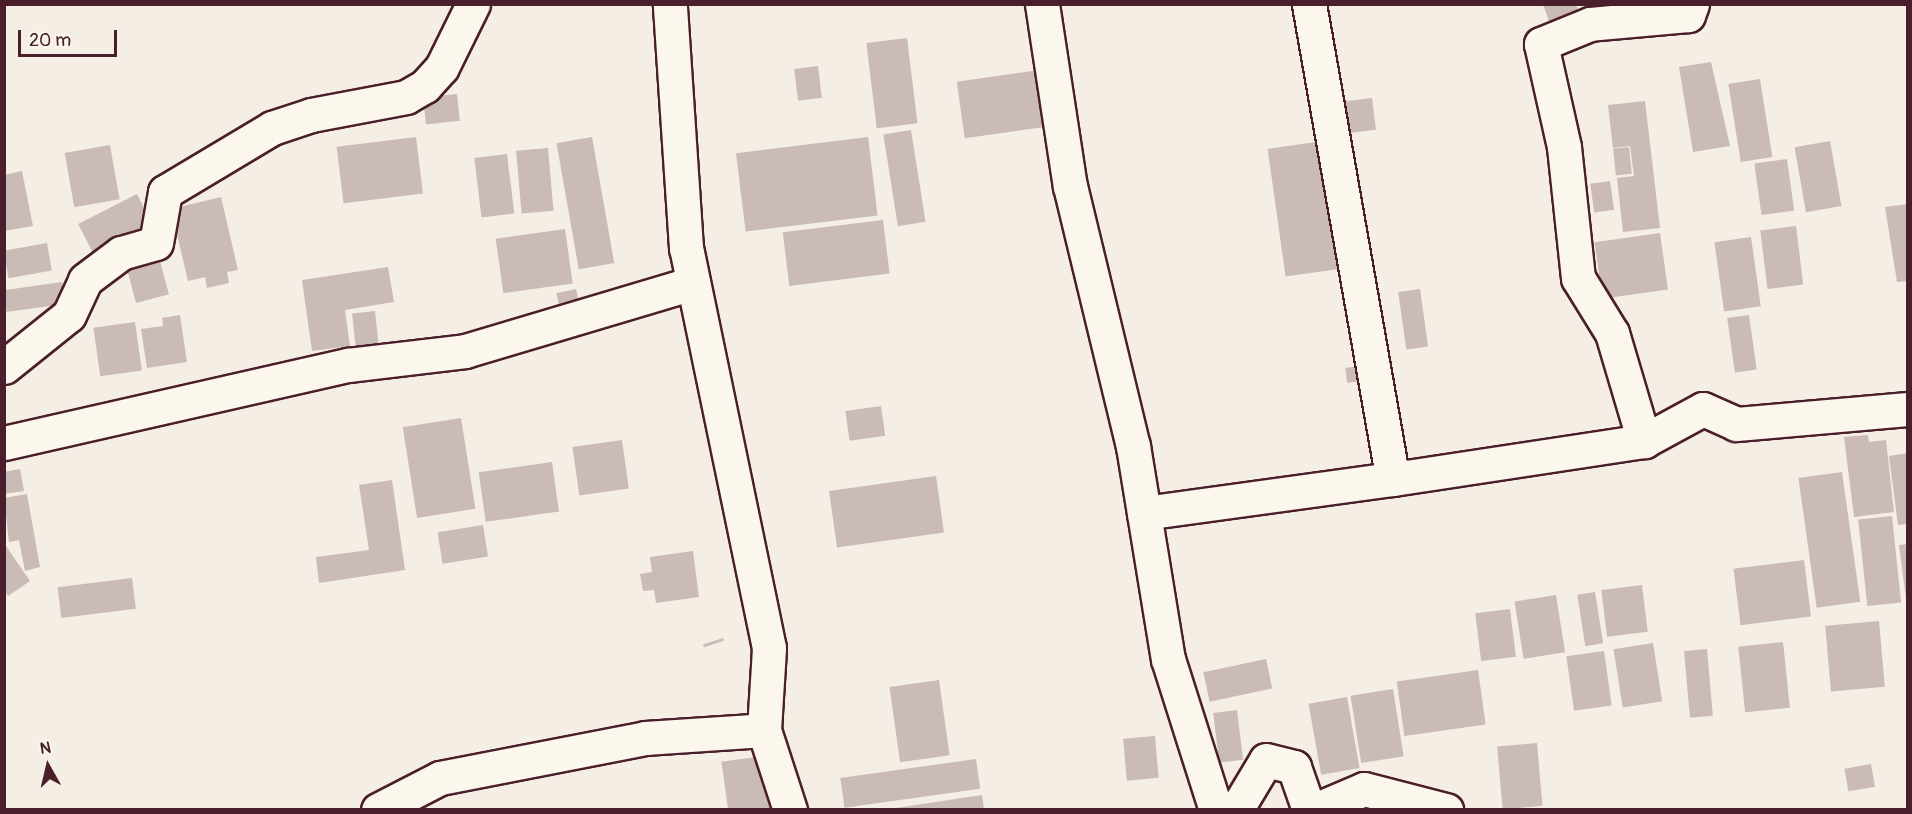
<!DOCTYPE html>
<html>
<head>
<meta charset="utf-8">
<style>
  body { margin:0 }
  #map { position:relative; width:1912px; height:814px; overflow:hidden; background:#f4eee4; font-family:Pangolin,sans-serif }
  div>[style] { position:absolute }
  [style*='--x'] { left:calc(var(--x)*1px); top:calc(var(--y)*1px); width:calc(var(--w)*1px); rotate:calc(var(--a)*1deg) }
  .building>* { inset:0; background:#cabbb6; transform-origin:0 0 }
  .roads { filter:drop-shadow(2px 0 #4a1f2b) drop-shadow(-2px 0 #4a1f2b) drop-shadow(0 2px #4a1f2b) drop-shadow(0 -2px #4a1f2b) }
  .street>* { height:33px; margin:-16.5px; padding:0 16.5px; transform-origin:16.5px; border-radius:16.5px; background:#fbf7ec }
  span { translate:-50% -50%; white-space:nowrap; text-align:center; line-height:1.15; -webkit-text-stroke:4.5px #fbf7ec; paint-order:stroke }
  .frame { position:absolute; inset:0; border:6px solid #4a1f2b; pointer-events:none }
  .north { position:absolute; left:18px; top:736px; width:60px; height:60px; -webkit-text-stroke:4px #fbf7ec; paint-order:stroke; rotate:352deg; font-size:16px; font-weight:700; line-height:24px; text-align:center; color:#4a1f2b }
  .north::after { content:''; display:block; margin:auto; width:21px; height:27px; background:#4a1f2b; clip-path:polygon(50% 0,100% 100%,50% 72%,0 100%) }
  .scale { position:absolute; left:18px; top:30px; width:99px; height:27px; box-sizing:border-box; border:3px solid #4a1f2b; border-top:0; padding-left:8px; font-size:18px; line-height:21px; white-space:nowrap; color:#4a1f2b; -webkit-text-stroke:4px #fbf7ec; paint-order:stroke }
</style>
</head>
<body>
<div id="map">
  <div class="building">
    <div style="clip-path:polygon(1543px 4px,1576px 4px,1580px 16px,1551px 27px)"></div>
    <div style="clip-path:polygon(1589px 4px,1629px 4px,1593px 17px)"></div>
    <div style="left:907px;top:38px;width:86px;height:41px;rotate:83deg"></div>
    <div style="clip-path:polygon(1711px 62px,1730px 146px,1693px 152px,1679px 67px)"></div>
    <div style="left:818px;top:66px;width:32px;height:24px;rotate:83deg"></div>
    <div style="left:1040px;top:70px;width:57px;height:84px;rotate:82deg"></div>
    <div style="left:1760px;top:79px;width:79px;height:32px;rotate:81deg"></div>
    <div style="left:457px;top:94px;width:27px;height:34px;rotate:84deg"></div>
    <div style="left:1372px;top:98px;width:32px;height:29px;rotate:83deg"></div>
    <div style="clip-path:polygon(1645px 101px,1660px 228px,1623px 232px,1617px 178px,1634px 176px,1630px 146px,1613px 148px,1608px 105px)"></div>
    <div style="left:911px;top:130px;width:93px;height:28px;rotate:81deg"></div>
    <div style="left:416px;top:137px;width:57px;height:80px;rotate:83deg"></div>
    <div style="left:592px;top:137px;width:128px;height:36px;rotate:80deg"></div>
    <div style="left:868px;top:137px;width:79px;height:133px;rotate:83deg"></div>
    <div style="left:1330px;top:140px;width:129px;height:63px;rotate:82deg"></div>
    <div style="left:1830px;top:141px;width:66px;height:36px;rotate:80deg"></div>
    <div style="left:110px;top:145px;width:55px;height:46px;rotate:80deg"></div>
    <div style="left:1629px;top:147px;width:27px;height:16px;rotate:84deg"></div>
    <div style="left:548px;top:148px;width:63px;height:32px;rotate:85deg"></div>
    <div style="left:507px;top:154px;width:60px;height:33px;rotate:83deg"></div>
    <div style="left:1787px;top:159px;width:52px;height:33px;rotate:82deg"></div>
    <div style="clip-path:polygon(22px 171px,33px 226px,4px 231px,4px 175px)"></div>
    <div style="left:1610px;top:181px;width:29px;height:20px;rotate:82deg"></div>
    <div style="left:137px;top:194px;width:42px;height:66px;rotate:63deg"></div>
    <div style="clip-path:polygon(221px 197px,238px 270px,227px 272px,229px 283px,207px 288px,205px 277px,188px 281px,171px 209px)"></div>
    <div style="clip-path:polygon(1908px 204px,1908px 281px,1897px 282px,1885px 207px)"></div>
    <div style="left:883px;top:220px;width:54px;height:101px;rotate:83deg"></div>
    <div style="left:1796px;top:226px;width:59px;height:36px;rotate:83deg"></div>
    <div style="left:565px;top:229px;width:55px;height:70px;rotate:82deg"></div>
    <div style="left:1660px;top:233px;width:57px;height:66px;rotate:82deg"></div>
    <div style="left:1751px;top:237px;width:70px;height:37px;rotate:82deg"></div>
    <div style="left:47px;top:243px;width:28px;height:44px;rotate:80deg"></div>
    <div style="left:156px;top:246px;width:50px;height:34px;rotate:75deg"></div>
    <div style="clip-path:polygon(388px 267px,394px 302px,345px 310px,350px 346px,312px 351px,302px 280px)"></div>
    <div style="left:62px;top:282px;width:22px;height:59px;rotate:82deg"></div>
    <div style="left:576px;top:289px;width:25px;height:20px;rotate:78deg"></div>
    <div style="left:1420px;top:289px;width:58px;height:22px;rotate:82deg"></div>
    <div style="left:375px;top:311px;width:39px;height:23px;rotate:84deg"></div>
    <div style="clip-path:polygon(180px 315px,187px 362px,147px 368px,141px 329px,163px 326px,162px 318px)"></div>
    <div style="left:1749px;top:315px;width:55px;height:22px;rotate:82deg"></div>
    <div style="left:135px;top:322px;width:49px;height:42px;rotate:82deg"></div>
    <div style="left:1367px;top:365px;width:15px;height:22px;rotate:82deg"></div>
    <div style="left:881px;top:406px;width:30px;height:36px;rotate:82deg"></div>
    <div style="left:461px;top:418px;width:92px;height:59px;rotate:81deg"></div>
    <div style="clip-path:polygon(1868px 435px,1869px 442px,1886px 440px,1894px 512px,1854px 517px,1844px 437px)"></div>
    <div style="left:622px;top:440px;width:49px;height:50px;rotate:82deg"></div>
    <div style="clip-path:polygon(1908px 453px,1908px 524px,1898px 525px,1889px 456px)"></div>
    <div style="left:552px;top:462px;width:50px;height:74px;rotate:82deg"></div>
    <div style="clip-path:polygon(20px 469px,24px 491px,4px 494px,4px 472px)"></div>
    <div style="left:1842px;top:472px;width:131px;height:44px;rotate:82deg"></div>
    <div style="left:936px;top:476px;width:57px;height:108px;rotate:82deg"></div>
    <div style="clip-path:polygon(392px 480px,405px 570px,319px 583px,316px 557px,369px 550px,359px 485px)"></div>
    <div style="clip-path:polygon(27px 494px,40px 567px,25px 571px,19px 540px,9px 542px,4px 498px)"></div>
    <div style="left:1892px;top:516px;width:87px;height:34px;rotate:84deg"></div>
    <div style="left:483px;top:525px;width:32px;height:46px;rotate:81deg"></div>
    <div style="clip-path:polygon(4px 543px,30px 581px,8px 596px,4px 590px)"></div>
    <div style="clip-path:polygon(1908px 544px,1908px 599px,1906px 599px,1899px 545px)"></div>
    <div style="clip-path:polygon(693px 551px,699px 597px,656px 603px,654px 590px,643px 591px,640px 574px,652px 572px,650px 557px)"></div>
    <div style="left:1804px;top:560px;width:57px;height:71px;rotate:83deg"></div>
    <div style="left:132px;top:578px;width:31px;height:75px;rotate:83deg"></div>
    <div style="left:1642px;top:585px;width:47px;height:41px;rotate:83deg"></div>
    <div style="left:1595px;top:592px;width:52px;height:18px;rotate:81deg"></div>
    <div style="left:1556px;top:595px;width:58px;height:42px;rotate:81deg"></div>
    <div style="left:1510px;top:609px;width:48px;height:35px;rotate:83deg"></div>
    <div style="left:1879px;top:621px;width:66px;height:54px;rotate:85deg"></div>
    <div style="left:723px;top:638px;width:3px;height:21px;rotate:72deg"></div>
    <div style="left:1783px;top:642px;width:66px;height:45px;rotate:84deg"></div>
    <div style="left:1653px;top:643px;width:59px;height:40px;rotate:81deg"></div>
    <div style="left:1707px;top:649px;width:67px;height:23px;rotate:85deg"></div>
    <div style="left:1604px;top:651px;width:55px;height:38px;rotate:82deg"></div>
    <div style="left:1266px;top:659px;width:30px;height:64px;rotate:78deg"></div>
    <div style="left:1478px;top:670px;width:55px;height:82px;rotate:82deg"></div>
    <div style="left:939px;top:680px;width:76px;height:50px;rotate:82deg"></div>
    <div style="left:1393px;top:689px;width:68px;height:43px;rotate:81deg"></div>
    <div style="left:1347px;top:697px;width:72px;height:39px;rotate:80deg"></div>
    <div style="left:1237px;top:710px;width:50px;height:24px;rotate:83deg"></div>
    <div style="left:1155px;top:736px;width:42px;height:32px;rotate:85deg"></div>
    <div style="left:1537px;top:743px;width:63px;height:40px;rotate:85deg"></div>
    <div style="left:763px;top:756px;width:55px;height:42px;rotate:82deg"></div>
    <div style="left:976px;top:759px;width:30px;height:137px;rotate:82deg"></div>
    <div style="left:1871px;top:764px;width:23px;height:27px;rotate:80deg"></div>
    <div style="clip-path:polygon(982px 795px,984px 810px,897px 810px,896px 808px)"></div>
  </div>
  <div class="roads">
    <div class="street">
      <div style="--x:1042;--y:4;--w:184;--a:81.3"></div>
      <div style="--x:1070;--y:186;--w:268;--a:76.4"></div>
      <div style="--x:1133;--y:446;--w:216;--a:80.7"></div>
      <div style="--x:1168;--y:659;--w:158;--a:72.4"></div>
      <div style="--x:1309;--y:4;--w:482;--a:80"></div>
      <div style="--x:1393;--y:479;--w:254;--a:-8.6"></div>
      <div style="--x:1692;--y:4;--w:12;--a:110"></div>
      <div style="--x:1688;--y:15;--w:98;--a:174.8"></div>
      <div style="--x:1590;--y:24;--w:53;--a:157.8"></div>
      <div style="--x:1541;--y:44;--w:106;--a:77.4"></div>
      <div style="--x:1564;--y:147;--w:132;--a:83.9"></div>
      <div style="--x:1578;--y:278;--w:65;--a:58.3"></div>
      <div style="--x:1612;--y:333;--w:113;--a:73.5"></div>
      <div style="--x:1644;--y:441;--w:67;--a:-28.5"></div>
      <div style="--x:1703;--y:409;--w:36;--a:24"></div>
      <div style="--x:1736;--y:424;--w:173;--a:-5"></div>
      <div style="--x:4;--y:367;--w:83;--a:-38.7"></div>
      <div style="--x:69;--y:315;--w:38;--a:-65"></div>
      <div style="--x:85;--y:280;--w:45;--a:-36.9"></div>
      <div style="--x:121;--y:253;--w:36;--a:-16"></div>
      <div style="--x:156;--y:243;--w:52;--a:-80"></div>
      <div style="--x:165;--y:192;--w:125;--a:-30.9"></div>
      <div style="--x:272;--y:128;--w:41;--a:-18.4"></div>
      <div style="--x:311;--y:115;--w:97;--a:-10.7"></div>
      <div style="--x:406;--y:97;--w:22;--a:-30"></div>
      <div style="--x:425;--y:86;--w:25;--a:-48"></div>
      <div style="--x:442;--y:67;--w:70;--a:-63.8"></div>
      <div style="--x:4;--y:443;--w:353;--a:-12.8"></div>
      <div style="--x:348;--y:365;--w:118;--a:-6.8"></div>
      <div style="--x:465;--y:351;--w:238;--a:-16.6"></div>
      <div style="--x:1144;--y:513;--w:251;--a:-7.8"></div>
      <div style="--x:764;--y:730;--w:84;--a:72"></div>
      <div style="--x:378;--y:810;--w:70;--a:-27.3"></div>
      <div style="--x:440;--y:778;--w:209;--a:-11"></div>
      <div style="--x:645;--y:738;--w:119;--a:-3.8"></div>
      <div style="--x:764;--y:730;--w:82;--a:-86.5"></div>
      <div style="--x:769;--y:648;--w:409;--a:-101.7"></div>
      <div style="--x:686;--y:248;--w:245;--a:-93.8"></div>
      <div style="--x:1236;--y:810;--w:58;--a:-59"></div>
      <div style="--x:1266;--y:760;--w:29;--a:14"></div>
      <div style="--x:1294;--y:767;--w:46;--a:70.8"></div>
      <div style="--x:1315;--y:810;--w:53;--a:-23.2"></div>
      <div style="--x:1364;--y:789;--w:85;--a:14.4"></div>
    </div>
  </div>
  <div class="frame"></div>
  <div class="north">N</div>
  <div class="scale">20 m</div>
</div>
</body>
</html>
